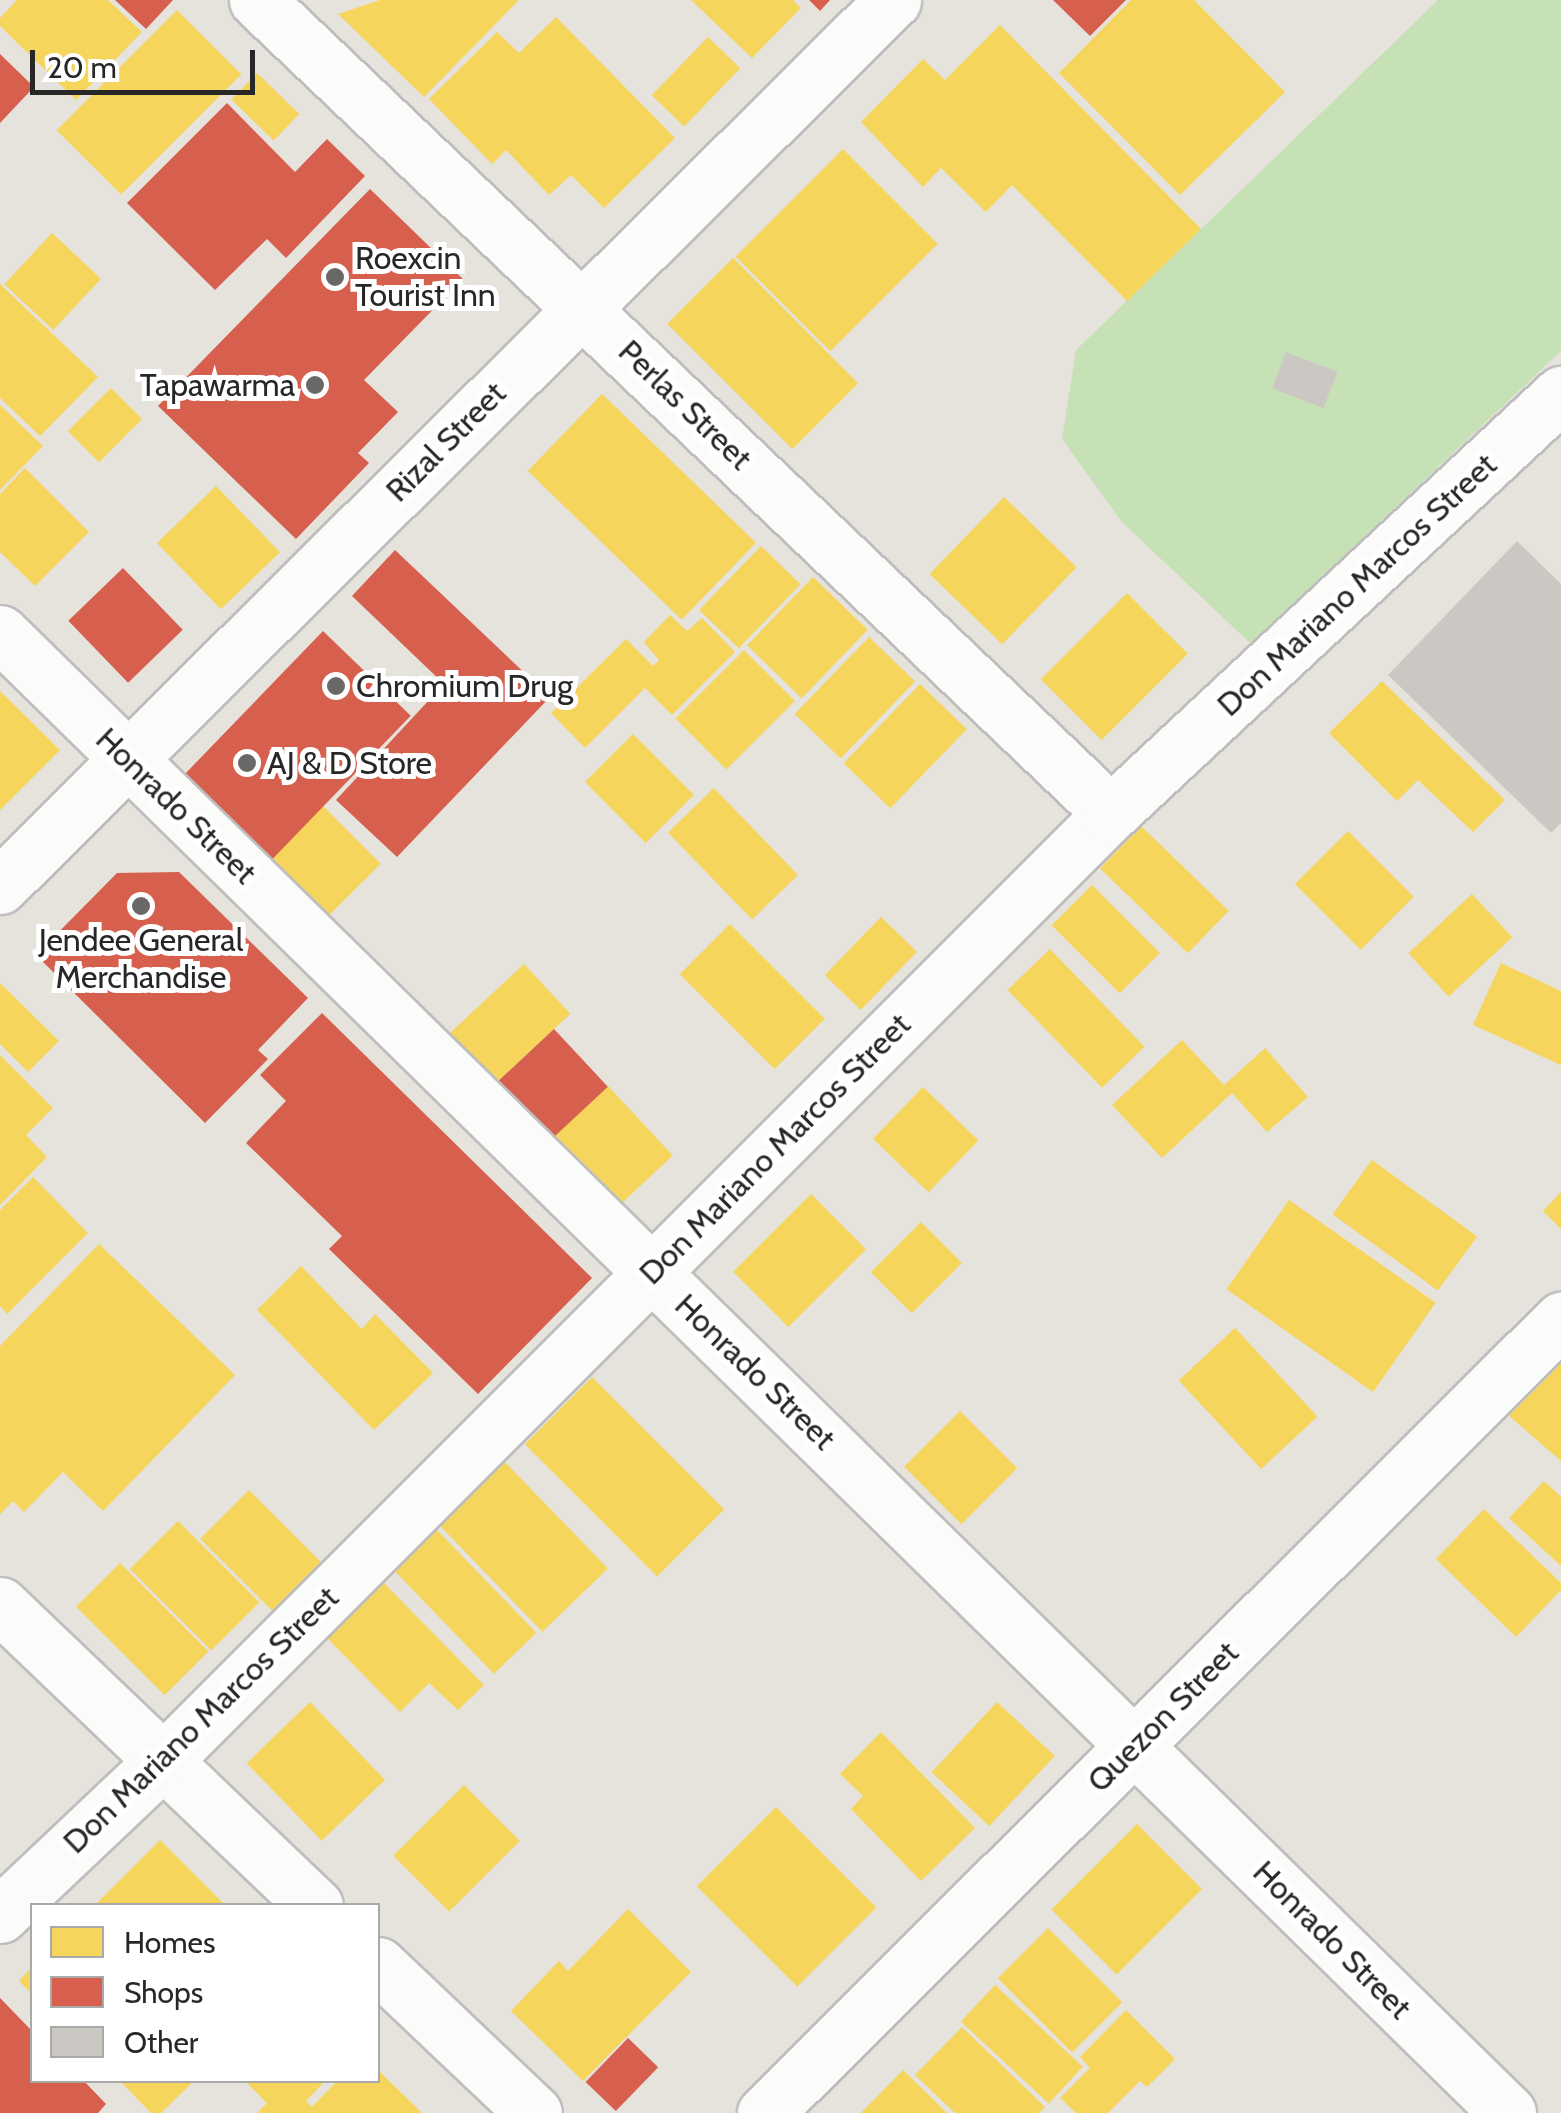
<!DOCTYPE html>
<html>
<head>
<meta charset="utf-8">
<style>
  body { margin:0 }
  #map { position:relative; width:1561px; height:2113px; overflow:hidden; background:#e6e2dc; font-family:Cabin,sans-serif }
  div>[style] { position:absolute }
  [style*='--x'] { left:calc(var(--x)*1px); top:calc(var(--y)*1px); width:calc(var(--w)*1px); rotate:calc(var(--a)*1deg) }
  .green>* { inset:0; background:#c6e1b5 }
  .homes>* { inset:0; background:#f6d55c; transform-origin:0 0 }
  .shops>* { inset:0; background:#d6604d; transform-origin:0 0 }
  .building>* { inset:0; background:#cbc8c3; transform-origin:0 0 }
  .roads { filter:drop-shadow(2px 0 #bfbebe) drop-shadow(-2px 0 #bfbebe) drop-shadow(0 2px #bfbebe) drop-shadow(0 -2px #bfbebe) }
  .minor>* { height:55px; margin:-27.5px; padding:0 27.5px; transform-origin:27.5px; border-radius:27.5px; background:#fbfbfa }
  .dots>* { width:28px; height:28px; translate:-50% -50%; box-sizing:border-box; border:5px solid #fff; border-radius:50% }
  span { translate:-50% -50%; white-space:nowrap; text-align:center; line-height:1.15; -webkit-text-stroke:10px #fff; paint-order:stroke }
  .poi-label { font-size:32px; color:#272727 }
  .left { translate:0 -50%; text-align:left }
  .right { translate:-100% -50%; text-align:right }
  .street-label { font-size:32px; color:#272727 }
  .legend { position:absolute; left:30px; top:1903px; width:350px; height:180px; box-sizing:border-box; background:#fff; border:2px solid #a9a9a9; margin:0; padding:12px 18px; list-style:none; font-size:30px; color:#272727 }
  .legend li { display:flex; align-items:center; gap:20px; height:50px }
  .legend b { width:50px; border:2px solid #a9a9a9 }
  .scale { position:absolute; left:30px; top:50px; width:225px; height:45px; box-sizing:border-box; border:5px solid #272727; border-top:0; padding-left:12px; font-size:30px; line-height:35px; white-space:nowrap; color:#272727; -webkit-text-stroke:8px #fff; paint-order:stroke }
</style>
</head>
<body>
<div id="map">
  <div class="green">
    <div style="clip-path:polygon(1438px 0,1561px 0,1561px 351px,1251px 644px,1122px 522px,1062px 439px,1076px 350px)"></div>
  </div>
  <div class="homes">
    <div style="clip-path:polygon(17px 0,108px 0,142px 32px,76px 100px,0 26px,0 18px)"></div>
    <div style="clip-path:polygon(380px 0,519px 0,424px 97px,338px 14px)"></div>
    <div style="clip-path:polygon(691px 0,793px 0,801px 8px,752px 58px)"></div>
    <div style="clip-path:polygon(1131px 0,1194px 0,1285px 92px,1180px 195px,1059px 73px)"></div>
    <div style="left:177px;top:10px;width:91px;height:170px;rotate:45deg"></div>
    <div style="clip-path:polygon(556px 17px,675px 138px,604px 208px,571px 175px,549px 195px,506px 150px,492px 164px,429px 99px,497px 32px,519px 53px)"></div>
    <div style="clip-path:polygon(1000px 25px,1201px 229px,1127px 301px,1012px 185px,986px 212px,941px 168px,923px 187px,861px 122px,923px 59px,945px 80px)"></div>
    <div style="left:708px;top:37px;width:45px;height:81px;rotate:44deg"></div>
    <div style="left:257px;top:73px;width:59px;height:37px;rotate:44deg"></div>
    <div style="left:843px;top:149px;width:134px;height:152px;rotate:45deg"></div>
    <div style="left:52px;top:233px;width:67px;height:70px;rotate:43deg"></div>
    <div style="left:733px;top:258px;width:177px;height:93px;rotate:45deg"></div>
    <div style="clip-path:polygon(0 284px,98px 377px,40px 436px,0 398px)"></div>
    <div style="left:111px;top:388px;width:44px;height:61px;rotate:45deg"></div>
    <div style="left:602px;top:394px;width:214px;height:107px;rotate:44deg"></div>
    <div style="clip-path:polygon(0 405px,43px 446px,0 490px)"></div>
    <div style="clip-path:polygon(25px 468px,89px 532px,35px 586px,0 552px,0 494px)"></div>
    <div style="left:216px;top:486px;width:92px;height:82px;rotate:46deg"></div>
    <div style="left:1004px;top:497px;width:101px;height:107px;rotate:44deg"></div>
    <div style="left:761px;top:546px;width:55px;height:89px;rotate:44deg"></div>
    <div style="left:813px;top:577px;width:76px;height:95px;rotate:44deg"></div>
    <div style="left:1127px;top:593px;width:86px;height:122px;rotate:45deg"></div>
    <div style="clip-path:polygon(670px 615px,687px 631px,702px 618px,735px 652px,672px 715px,645px 688px,585px 748px,551px 713px,626px 639px,653px 666px,659px 660px,644px 642px)"></div>
    <div style="left:869px;top:637px;width:64px;height:107px;rotate:44deg"></div>
    <div style="left:744px;top:650px;width:72px;height:97px;rotate:45deg"></div>
    <div style="clip-path:polygon(1382px 681px,1505px 800px,1473px 832px,1418px 780px,1397px 801px,1329px 733px)"></div>
    <div style="left:920px;top:684px;width:65px;height:110px;rotate:44deg"></div>
    <div style="clip-path:polygon(0 691px,60px 750px,0 810px)"></div>
    <div style="left:633px;top:734px;width:86px;height:68px;rotate:45deg"></div>
    <div style="left:714px;top:788px;width:121px;height:64px;rotate:46deg"></div>
    <div style="left:322px;top:805px;width:83px;height:91px;rotate:45deg"></div>
    <div style="left:1141px;top:826px;width:122px;height:59px;rotate:44deg"></div>
    <div style="left:1348px;top:831px;width:93px;height:75px;rotate:45deg"></div>
    <div style="left:1092px;top:885px;width:96px;height:57px;rotate:45deg"></div>
    <div style="left:1472px;top:894px;width:59px;height:87px;rotate:47deg"></div>
    <div style="left:881px;top:917px;width:50px;height:81px;rotate:44deg"></div>
    <div style="left:730px;top:924px;width:134px;height:71px;rotate:45deg"></div>
    <div style="left:1050px;top:949px;width:136px;height:59px;rotate:46deg"></div>
    <div style="clip-path:polygon(1501px 963px,1561px 991px,1561px 1065px,1473px 1025px)"></div>
    <div style="left:524px;top:964px;width:68px;height:128px;rotate:47deg"></div>
    <div style="clip-path:polygon(0 983px,59px 1041px,28px 1072px,0 1044px)"></div>
    <div style="clip-path:polygon(1182px 1040px,1224px 1085px,1265px 1048px,1308px 1097px,1267px 1132px,1232px 1093px,1162px 1158px,1112px 1105px)"></div>
    <div style="clip-path:polygon(0 1055px,53px 1108px,26px 1135px,47px 1157px,0 1205px)"></div>
    <div style="left:608px;top:1086px;width:95px;height:103px;rotate:47deg"></div>
    <div style="left:923px;top:1087px;width:77px;height:72px;rotate:44deg"></div>
    <div style="left:1372px;top:1160px;width:130px;height:67px;rotate:36deg"></div>
    <div style="clip-path:polygon(33px 1177px,88px 1233px,7px 1314px,0 1306px,0 1210px)"></div>
    <div style="clip-path:polygon(1561px 1192px,1561px 1229px,1543px 1211px)"></div>
    <div style="left:811px;top:1194px;width:78px;height:110px;rotate:45deg"></div>
    <div style="left:1289px;top:1200px;width:179px;height:109px;rotate:35deg"></div>
    <div style="left:921px;top:1222px;width:58px;height:71px;rotate:45deg"></div>
    <div style="clip-path:polygon(99px 1244px,235px 1375px,103px 1511px,63px 1472px,24px 1512px,13px 1501px,0 1514px,0 1346px)"></div>
    <div style="clip-path:polygon(301px 1266px,362px 1329px,375px 1314px,433px 1373px,374px 1430px,257px 1310px)"></div>
    <div style="left:1235px;top:1328px;width:121px;height:77px;rotate:47deg"></div>
    <div style="clip-path:polygon(1561px 1352px,1561px 1461px,1507px 1414px)"></div>
    <div style="left:592px;top:1377px;width:187px;height:95px;rotate:45deg"></div>
    <div style="left:960px;top:1411px;width:81px;height:79px;rotate:45deg"></div>
    <div style="left:503px;top:1460px;width:151px;height:91px;rotate:46deg"></div>
    <div style="clip-path:polygon(1544px 1481px,1561px 1497px,1561px 1566px,1509px 1518px)"></div>
    <div style="left:249px;top:1490px;width:103px;height:69px;rotate:45deg"></div>
    <div style="clip-path:polygon(1484px 1509px,1561px 1583px,1561px 1590px,1516px 1637px,1436px 1559px)"></div>
    <div style="left:178px;top:1521px;width:115px;height:68px;rotate:45deg"></div>
    <div style="left:437px;top:1530px;width:143px;height:59px;rotate:46deg"></div>
    <div style="left:120px;top:1563px;width:125px;height:62px;rotate:45deg"></div>
    <div style="clip-path:polygon(376px 1575px,484px 1685px,458px 1710px,429px 1683px,400px 1712px,320px 1631px)"></div>
    <div style="left:310px;top:1702px;width:108px;height:88px;rotate:46deg"></div>
    <div style="left:997px;top:1702px;width:79px;height:96px;rotate:43deg"></div>
    <div style="clip-path:polygon(881px 1732px,975px 1828px,921px 1881px,851px 1809px,863px 1796px,840px 1774px)"></div>
    <div style="left:464px;top:1785px;width:79px;height:100px;rotate:45deg"></div>
    <div style="left:776px;top:1807px;width:142px;height:112px;rotate:45deg"></div>
    <div style="left:1137px;top:1824px;width:92px;height:121px;rotate:45deg"></div>
    <div style="clip-path:polygon(160px 1840px,226px 1906px,94px 1906px)"></div>
    <div style="clip-path:polygon(628px 1909px,691px 1972px,583px 2081px,511px 2011px,559px 1961px,568px 1971px)"></div>
    <div style="left:1048px;top:1928px;width:105px;height:71px;rotate:45deg"></div>
    <div style="clip-path:polygon(32px 1967px,32px 1994px,19px 1981px)"></div>
    <div style="left:995px;top:1985px;width:120px;height:50px;rotate:43deg"></div>
    <div style="clip-path:polygon(1126px 2010px,1175px 2059px,1147px 2087px,1140px 2081px,1108px 2113px,1076px 2113px,1060px 2098px,1090px 2068px,1080px 2057px)"></div>
    <div style="clip-path:polygon(962px 2027px,1045px 2107px,1039px 2113px,955px 2113px,915px 2075px)"></div>
    <div style="clip-path:polygon(378px 2070px,422px 2113px,257px 2113px,267px 2103px,244px 2080px,326px 2080px,306px 2101px,312px 2107px,338px 2080px,378px 2080px)"></div>
    <div style="clip-path:polygon(903px 2070px,947px 2113px,861px 2113px)"></div>
    <div style="clip-path:polygon(119px 2080px,195px 2080px,161px 2113px,151px 2113px)"></div>
  </div>
  <div class="shops">
    <div style="clip-path:polygon(115px 0,173px 0,146px 29px)"></div>
    <div style="clip-path:polygon(809px 0,830px 0,820px 11px)"></div>
    <div style="clip-path:polygon(1053px 0,1126px 0,1090px 36px)"></div>
    <div style="clip-path:polygon(0 54px,34px 87px,0 123px)"></div>
    <div style="clip-path:polygon(227px 103px,295px 172px,327px 139px,365px 176px,286px 258px,267px 239px,215px 290px,127px 203px)"></div>
    <div style="clip-path:polygon(370px 189px,463px 279px,364px 380px,398px 412px,358px 453px,369px 463px,296px 539px,158px 406px)"></div>
    <div style="clip-path:polygon(395px 550px,550px 697px,397px 857px,336px 800px,444px 684px,352px 596px)"></div>
    <div style="left:123px;top:568px;width:86px;height:76px;rotate:46deg"></div>
    <div style="left:323px;top:631px;width:122px;height:216px;rotate:44deg"></div>
    <div style="clip-path:polygon(179px 872px,308px 998px,258px 1050px,268px 1059px,205px 1123px,36px 955px,117px 873px)"></div>
    <div style="clip-path:polygon(322px 1013px,592px 1278px,478px 1394px,329px 1249px,342px 1236px,246px 1143px,286px 1101px,260px 1075px)"></div>
    <div style="left:554px;top:1029px;width:79px;height:103px;rotate:47deg"></div>
    <div style="clip-path:polygon(0 1998px,32px 2031px,32px 2080px,83px 2080px,106px 2104px,98px 2113px,0 2113px)"></div>
    <div style="left:628px;top:2038px;width:42px;height:61px;rotate:44deg"></div>
  </div>
  <div class="building">
    <div style="left:1286px;top:352px;width:55px;height:39px;rotate:21deg"></div>
    <div style="clip-path:polygon(1517px 541px,1561px 584px,1561px 823px,1551px 833px,1388px 675px)"></div>
  </div>
  <div class="roads">
    <div class="minor">
      <div style="--x:257;--y:0;--w:1179;--a:43.59"></div>
      <div style="--x:0;--y:633;--w:2113;--a:44.46"></div>
      <div style="--x:0;--y:886;--w:1258;--a:-44.77"></div>
      <div style="--x:0;--y:1605;--w:436;--a:43.7"></div>
      <div style="--x:0;--y:1915;--w:224;--a:-43.4"></div>
      <div style="--x:163;--y:1761;--w:1341;--a:-45"></div>
      <div style="--x:1111;--y:813;--w:615;--a:-42.96"></div>
      <div style="--x:378;--y:1965;--w:215;--a:43.5"></div>
      <div style="--x:765;--y:2113;--w:1124;--a:-44.89"></div>
    </div>
  </div>
  <div class="dots">
    <div style="left:335px;top:277px;background:#6a6866"></div>
    <div style="left:315px;top:385px;background:#6a6866"></div>
    <div style="left:336px;top:686px;background:#6a6866"></div>
    <div style="left:247px;top:763px;background:#6a6866"></div>
    <div style="left:141px;top:906px;background:#6a6866"></div>
  </div>
  <div class="poi-label">
    <span class="left" style="left:355px;top:277px">Roexcin<br>Tourist Inn</span>
    <span class="right" style="left:295px;top:385px">Tapawarma</span>
    <span class="left" style="left:356px;top:686px">Chromium Drug</span>
    <span class="left" style="left:267px;top:763px">AJ &amp; D Store</span>
    <span style="left:141px;top:959px">Jendee General<br>Merchandise</span>
  </div>
  <div class="street-label">
    <span style="left:685px;top:405px;rotate:44deg">Perlas Street</span>
    <span style="left:446px;top:442px;rotate:-45deg">Rizal Street</span>
    <span style="left:1357px;top:585px;rotate:-43deg">Don Mariano Marcos Street</span>
    <span style="left:176px;top:806px;rotate:44deg">Honrado Street</span>
    <span style="left:775px;top:1149px;rotate:-45deg">Don Mariano Marcos Street</span>
    <span style="left:755px;top:1372px;rotate:44deg">Honrado Street</span>
    <span style="left:1163px;top:1717px;rotate:-45deg">Quezon Street</span>
    <span style="left:201px;top:1720px;rotate:-44deg">Don Mariano Marcos Street</span>
    <span style="left:1332px;top:1940px;rotate:45deg">Honrado Street</span>
  </div>
  <ul class="legend">
  <li><b style="height:28px;background:#f6d55c"></b>Homes</li>
  <li><b style="height:28px;background:#d6604d"></b>Shops</li>
  <li><b style="height:28px;background:#cbc8c3"></b>Other</li>
  </ul>
  <div class="scale">20 m</div>
</div>
</body>
</html>
